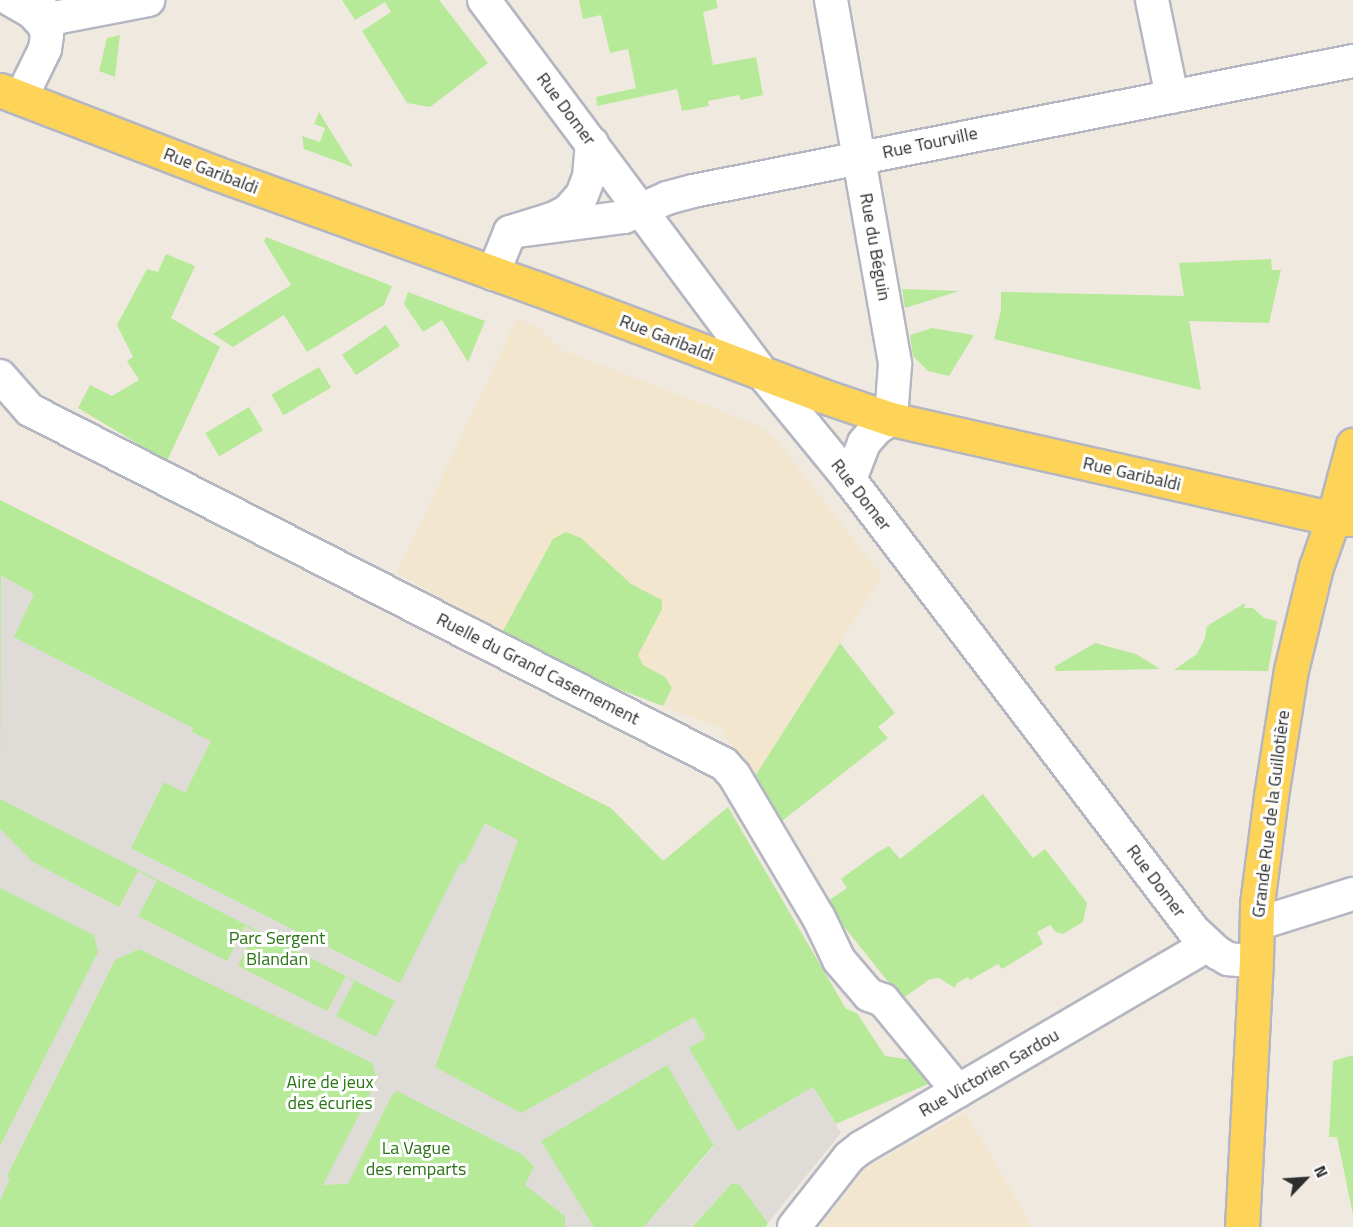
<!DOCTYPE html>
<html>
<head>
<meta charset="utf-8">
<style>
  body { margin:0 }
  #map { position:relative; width:1353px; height:1227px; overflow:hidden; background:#f0e9e0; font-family:"Titillium Web",sans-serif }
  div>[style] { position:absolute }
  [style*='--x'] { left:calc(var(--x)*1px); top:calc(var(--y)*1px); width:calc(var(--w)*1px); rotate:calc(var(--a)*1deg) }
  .education>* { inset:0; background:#f2e6ce }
  .green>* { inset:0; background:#b6ea98; transform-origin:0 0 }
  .plaza>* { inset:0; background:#dfdcd7 }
  .roads { filter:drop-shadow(2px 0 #b4b6c2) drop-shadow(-2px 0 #b4b6c2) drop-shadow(0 2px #b4b6c2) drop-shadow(0 -2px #b4b6c2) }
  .minor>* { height:32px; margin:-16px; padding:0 16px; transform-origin:16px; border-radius:16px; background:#fff }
  .major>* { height:33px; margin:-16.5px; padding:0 16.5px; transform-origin:16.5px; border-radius:16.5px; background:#fdd358 }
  span { translate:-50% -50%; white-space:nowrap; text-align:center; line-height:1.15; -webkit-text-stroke:6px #fff; paint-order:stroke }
  .street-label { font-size:18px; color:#2e2e2e }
  .park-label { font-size:18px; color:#2a7415 }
  .north { position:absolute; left:1275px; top:1149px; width:60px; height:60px; -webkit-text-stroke:4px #fff; paint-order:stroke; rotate:65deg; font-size:16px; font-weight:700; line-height:24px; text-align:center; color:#2e2e2e }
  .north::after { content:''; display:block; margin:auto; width:21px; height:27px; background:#2e2e2e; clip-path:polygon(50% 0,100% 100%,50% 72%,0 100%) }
</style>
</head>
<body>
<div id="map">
  <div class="education">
    <div style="clip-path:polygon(517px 318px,540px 329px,560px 349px,757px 425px,774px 437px,882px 576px,752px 781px,721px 728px,584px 676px,397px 573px)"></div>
    <div style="clip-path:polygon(965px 1112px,1033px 1227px,820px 1227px,865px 1169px)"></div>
  </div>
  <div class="green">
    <div style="clip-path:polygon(342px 0,439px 0,488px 63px,430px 107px,407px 103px,362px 31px,391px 12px,385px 2px,355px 20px)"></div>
    <div style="clip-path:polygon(579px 0,716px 0,718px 8px,703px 12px,713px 65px,756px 57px,763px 95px,741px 100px,739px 95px,708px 101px,709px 106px,682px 111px,677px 89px,597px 106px,596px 97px,636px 88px,628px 49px,610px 53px,601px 15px,583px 19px)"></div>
    <div style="clip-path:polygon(120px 35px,115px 77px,99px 71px,107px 38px)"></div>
    <div style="clip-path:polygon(319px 112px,353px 167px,304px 149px,302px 136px,320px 142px,325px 128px,314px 124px)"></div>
    <div style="clip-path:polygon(266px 237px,392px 286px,384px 305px,307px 352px,284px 315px,233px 347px,213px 334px,291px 285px,264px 241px)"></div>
    <div style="clip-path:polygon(166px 254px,195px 266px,171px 318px,220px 347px,167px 461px,78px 408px,90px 385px,112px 396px,139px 380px,127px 361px,133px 357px,117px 325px,147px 269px,158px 272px)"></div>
    <div style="clip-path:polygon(1271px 259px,1272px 270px,1281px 270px,1269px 323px,1189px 321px,1201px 390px,994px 339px,1001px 310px,1001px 292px,1184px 296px,1179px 263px)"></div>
    <div style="clip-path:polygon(902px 289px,959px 291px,905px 308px)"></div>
    <div style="clip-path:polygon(408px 292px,485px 321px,468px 362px,442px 320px,423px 332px,404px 304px)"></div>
    <div style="left:386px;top:325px;width:25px;height:53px;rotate:56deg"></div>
    <div style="clip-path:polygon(932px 328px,974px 335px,949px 376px,928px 371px,913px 356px,910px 335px)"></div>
    <div style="left:319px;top:367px;width:24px;height:55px;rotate:60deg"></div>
    <div style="left:249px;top:407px;width:27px;height:51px;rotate:59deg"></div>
    <div style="clip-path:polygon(0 500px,611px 808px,663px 861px,728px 807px,846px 1009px,857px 1013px,885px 1056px,912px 1060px,930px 1083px,836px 1124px,813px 1087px,712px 1147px,644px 1227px,0 1227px)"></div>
    <div style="clip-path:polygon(566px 532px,581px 538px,631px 584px,662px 600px,662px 609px,638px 655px,643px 665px,665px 677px,672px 688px,663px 706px,584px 676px,503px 631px,553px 539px)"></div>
    <div style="clip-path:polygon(1245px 603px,1244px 608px,1253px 608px,1264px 618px,1277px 621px,1268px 671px,1174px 670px,1197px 654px,1205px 638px,1207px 626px)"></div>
    <div style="clip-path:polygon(840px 643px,895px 713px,878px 727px,888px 738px,778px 824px,752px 781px)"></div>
    <div style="clip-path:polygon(1095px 643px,1136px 654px,1160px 669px,1057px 671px,1054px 667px)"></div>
    <div style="clip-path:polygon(983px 794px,1033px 858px,1045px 849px,1087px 903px,1083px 922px,1063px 934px,1056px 932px,1050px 925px,1037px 932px,1043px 944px,1002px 969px,998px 964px,970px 980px,968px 977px,957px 983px,955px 988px,939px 978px,930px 979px,902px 999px,825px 903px,847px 888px,841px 879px,878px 852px,889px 846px,900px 859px)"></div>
    <div style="clip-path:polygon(1353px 1055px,1353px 1215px,1337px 1137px,1329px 1137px,1333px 1061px)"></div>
    <div style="clip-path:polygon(732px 1183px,740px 1185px,768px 1223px,766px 1227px,692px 1227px)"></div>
  </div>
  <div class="plaza">
    <div style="clip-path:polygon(1px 575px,34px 594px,14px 637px,193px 728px,192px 732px,211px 741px,185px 793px,164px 782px,131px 848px,400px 983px,461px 862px,464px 864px,485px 823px,518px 840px,435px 1067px,521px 1113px,694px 1017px,706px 1038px,689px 1048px,738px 1131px,813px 1087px,841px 1133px,768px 1223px,740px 1185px,732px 1183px,692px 1227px,644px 1227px,714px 1146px,667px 1065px,541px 1141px,594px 1227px,565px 1227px,565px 1216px,525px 1185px,534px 1167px,523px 1155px,397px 1091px,392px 1095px,348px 1184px,323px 1185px,377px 1080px,372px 1063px,139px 949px,115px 960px,7px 1176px,10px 1178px,0 1201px,0 1146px,98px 952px,94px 935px,0 888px,0 829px,33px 862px,119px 907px,138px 871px,157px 881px,138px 916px,227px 961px,245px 926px,250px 929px,255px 931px,238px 966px,327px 1011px,346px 976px,354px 982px,336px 1016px,376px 1037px,395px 1001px,0 799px)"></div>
  </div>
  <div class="roads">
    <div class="minor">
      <div style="--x:11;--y:0;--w:24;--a:30"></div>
      <div style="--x:32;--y:12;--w:18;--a:47"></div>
      <div style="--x:44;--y:25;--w:10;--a:73"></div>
      <div style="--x:47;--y:35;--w:14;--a:98"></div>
      <div style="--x:45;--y:49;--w:55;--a:116.1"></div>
      <div style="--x:39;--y:0;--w:25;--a:79"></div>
      <div style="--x:44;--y:25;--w:18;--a:-27"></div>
      <div style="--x:60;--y:17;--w:90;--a:-10.9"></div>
      <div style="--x:484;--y:0;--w:467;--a:53.3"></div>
      <div style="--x:763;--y:374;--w:137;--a:50.6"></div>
      <div style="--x:850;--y:480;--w:566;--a:52.68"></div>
      <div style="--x:1193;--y:930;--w:34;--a:43"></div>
      <div style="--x:1218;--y:953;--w:12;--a:31"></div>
      <div style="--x:1228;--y:959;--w:28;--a:6"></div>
      <div style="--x:831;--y:0;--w:370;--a:80"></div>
      <div style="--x:895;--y:364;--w:55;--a:94.2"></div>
      <div style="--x:891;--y:419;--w:17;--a:147"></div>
      <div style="--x:877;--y:428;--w:20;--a:131"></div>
      <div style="--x:864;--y:443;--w:40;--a:111"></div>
      <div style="--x:1152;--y:0;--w:99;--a:78.3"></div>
      <div style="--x:510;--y:232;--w:115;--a:-7.5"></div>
      <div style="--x:624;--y:217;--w:47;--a:-23.8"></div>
      <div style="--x:667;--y:198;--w:27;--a:-15"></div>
      <div style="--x:693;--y:191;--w:673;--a:-11.14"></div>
      <div style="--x:493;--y:274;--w:45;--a:-68"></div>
      <div style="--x:510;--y:232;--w:47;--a:-17.3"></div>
      <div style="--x:555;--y:218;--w:15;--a:-28"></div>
      <div style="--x:568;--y:211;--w:21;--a:-49"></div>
      <div style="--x:582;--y:195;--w:19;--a:-69"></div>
      <div style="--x:589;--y:177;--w:34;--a:-85"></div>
      <div style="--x:0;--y:376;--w:45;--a:48.6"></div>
      <div style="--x:30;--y:410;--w:779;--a:27.03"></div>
      <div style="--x:724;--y:764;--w:15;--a:48"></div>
      <div style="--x:734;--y:775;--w:166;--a:59.3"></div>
      <div style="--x:819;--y:918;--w:47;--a:64.5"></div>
      <div style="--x:839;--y:960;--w:46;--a:49.4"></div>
      <div style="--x:869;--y:995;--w:15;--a:20"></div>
      <div style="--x:883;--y:1000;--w:118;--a:50.5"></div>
      <div style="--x:1257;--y:924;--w:101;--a:-17.4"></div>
      <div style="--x:794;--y:1227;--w:89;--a:-51.8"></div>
      <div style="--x:849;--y:1157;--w:16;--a:-38"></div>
      <div style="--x:862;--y:1147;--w:400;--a:-30.3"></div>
    </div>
    <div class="major">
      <div style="--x:0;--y:90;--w:231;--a:21"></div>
      <div style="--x:216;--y:173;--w:340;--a:19.8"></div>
      <div style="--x:536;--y:288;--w:303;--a:20.6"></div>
      <div style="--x:820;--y:395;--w:75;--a:18.7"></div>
      <div style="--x:891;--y:419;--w:453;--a:12.7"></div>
      <div style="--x:1333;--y:519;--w:20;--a:0"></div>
      <div style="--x:1242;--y:1227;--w:265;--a:-87"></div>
      <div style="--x:1256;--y:962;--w:58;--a:-89"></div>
      <div style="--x:1257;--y:904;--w:109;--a:-82.6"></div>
      <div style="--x:1271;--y:796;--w:128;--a:-81"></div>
      <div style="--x:1291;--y:670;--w:106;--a:-76.4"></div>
      <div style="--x:1316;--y:567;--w:51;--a:-70.5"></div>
      <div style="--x:1333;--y:519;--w:77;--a:-74.9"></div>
    </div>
  </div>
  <div class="street-label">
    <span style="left:566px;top:109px;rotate:53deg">Rue Domer</span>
    <span style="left:930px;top:143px;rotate:-12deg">Rue Tourville</span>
    <span style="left:211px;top:171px;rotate:21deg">Rue Garibaldi</span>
    <span style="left:875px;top:247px;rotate:80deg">Rue du Béguin</span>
    <span style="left:667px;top:338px;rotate:21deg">Rue Garibaldi</span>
    <span style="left:1132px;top:474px;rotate:13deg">Rue Garibaldi</span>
    <span style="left:861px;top:495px;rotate:52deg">Rue Domer</span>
    <span style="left:538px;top:669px;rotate:27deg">Ruelle du Grand Casernement</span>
    <span style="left:1271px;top:814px;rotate:-83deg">Grande Rue de la Guillotière</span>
    <span style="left:1156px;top:881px;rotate:53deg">Rue Domer</span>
    <span style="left:989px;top:1073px;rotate:-30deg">Rue Victorien Sardou</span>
  </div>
  <div class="park-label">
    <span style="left:277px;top:949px">Parc Sergent<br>Blandan</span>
    <span style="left:330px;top:1093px">Aire de jeux<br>des écuries</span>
    <span style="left:416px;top:1159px">La Vague<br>des remparts</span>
  </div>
  <div class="north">N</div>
</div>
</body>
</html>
